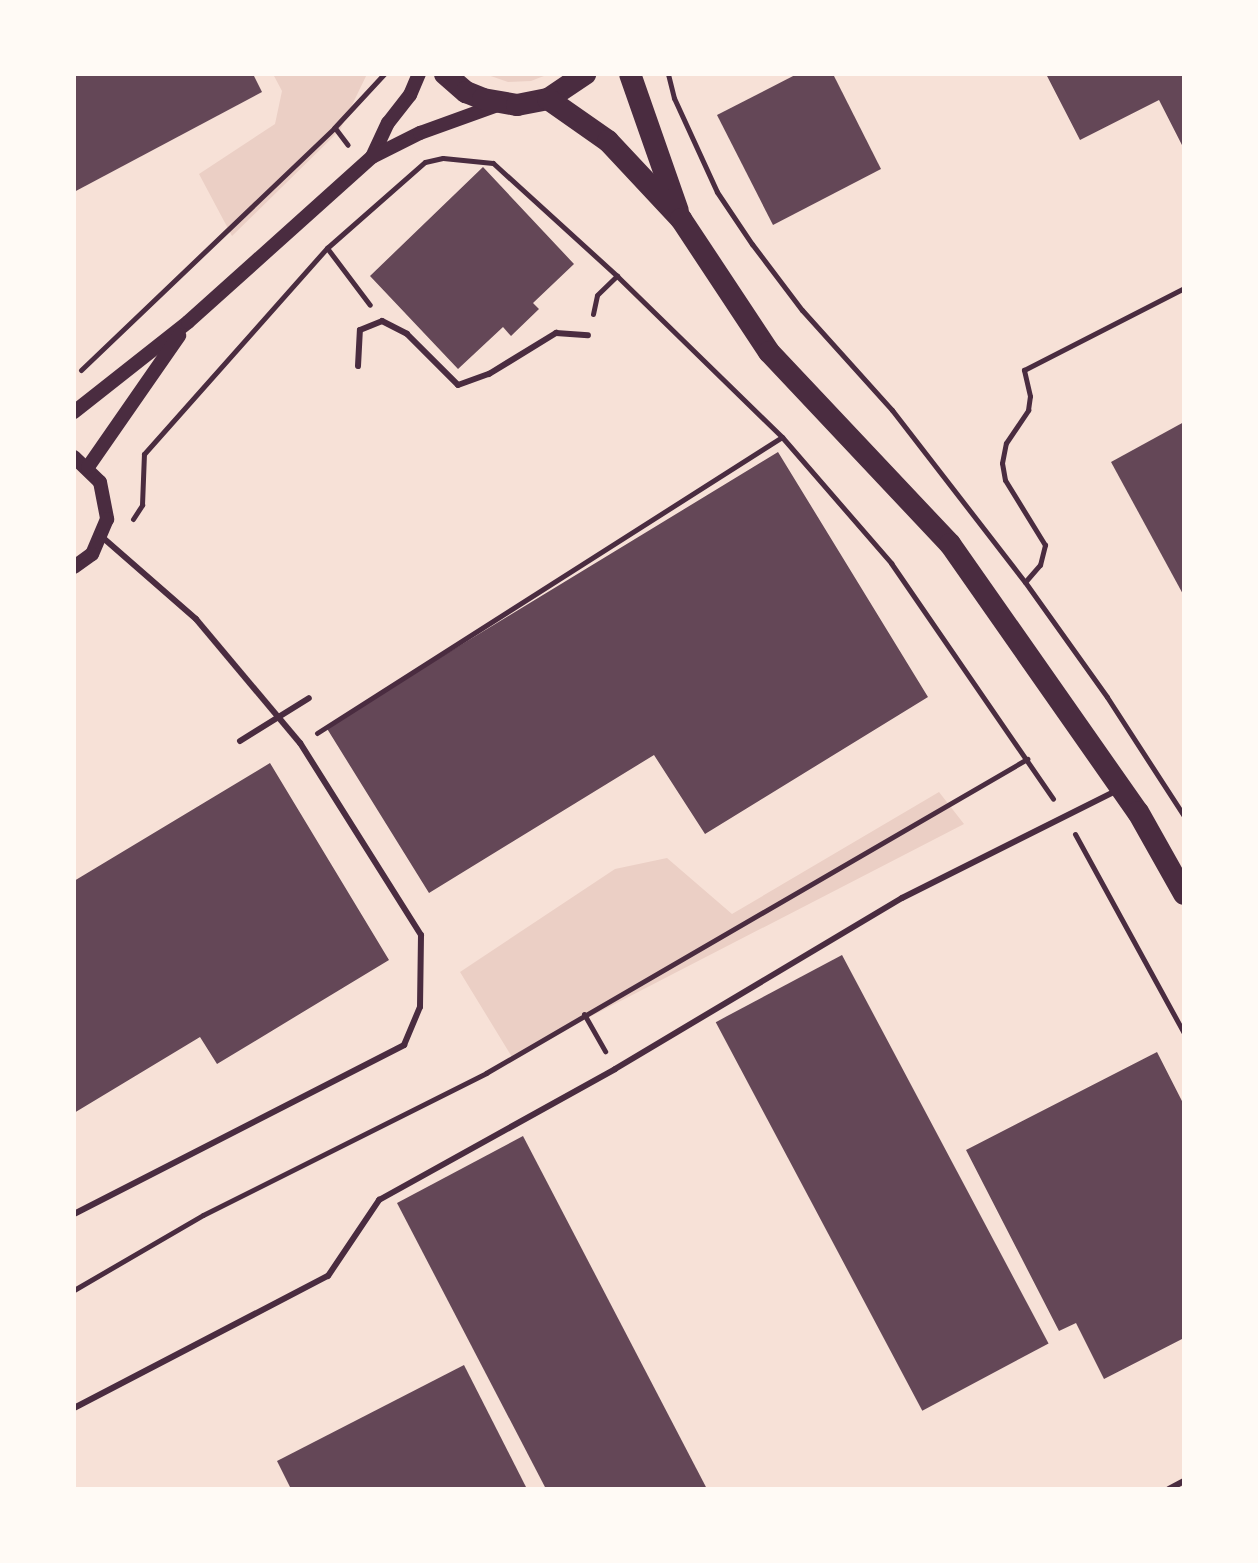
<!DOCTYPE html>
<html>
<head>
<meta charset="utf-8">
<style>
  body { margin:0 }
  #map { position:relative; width:1258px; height:1563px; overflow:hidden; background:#f7e1d7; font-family:Roboto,sans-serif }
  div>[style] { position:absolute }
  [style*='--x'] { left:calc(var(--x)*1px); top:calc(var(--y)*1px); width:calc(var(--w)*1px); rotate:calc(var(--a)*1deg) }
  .green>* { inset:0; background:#ebcfc5 }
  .building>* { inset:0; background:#644757; transform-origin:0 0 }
  .path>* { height:5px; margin:-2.5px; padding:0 2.5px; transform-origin:2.5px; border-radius:2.5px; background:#4a2c40 }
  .service>* { height:6px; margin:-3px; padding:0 3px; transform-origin:3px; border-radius:3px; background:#4a2c40 }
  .tertiary>* { height:14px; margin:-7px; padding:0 7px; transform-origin:7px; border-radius:7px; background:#4a2c40 }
  .trunk>* { height:22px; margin:-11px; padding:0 11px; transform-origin:11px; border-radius:11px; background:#4a2c40 }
  span { translate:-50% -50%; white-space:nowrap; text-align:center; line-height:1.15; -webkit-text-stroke:6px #fffaf5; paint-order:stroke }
  .frame { position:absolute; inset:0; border:76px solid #fffaf5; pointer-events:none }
</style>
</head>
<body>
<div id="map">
  <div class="green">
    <div style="clip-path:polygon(273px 74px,367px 74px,340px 130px,232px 236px,199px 174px,275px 124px,282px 91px)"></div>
    <div style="clip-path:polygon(485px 74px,549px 74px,531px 81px,508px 82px)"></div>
    <div style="clip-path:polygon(939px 792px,964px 824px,512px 1057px,460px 972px,615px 869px,667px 858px,732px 914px)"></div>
  </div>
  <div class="building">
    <div style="clip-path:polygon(74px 74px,253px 74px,262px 92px,74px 192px)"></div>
    <div style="clip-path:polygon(797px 74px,833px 74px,881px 169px,773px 225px,717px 115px)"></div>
    <div style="clip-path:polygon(1046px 74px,1184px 74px,1184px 149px,1159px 100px,1080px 140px)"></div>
    <div style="clip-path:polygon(483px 167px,574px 264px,533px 303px,539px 309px,511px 336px,503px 327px,458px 369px,370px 276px)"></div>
    <div style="clip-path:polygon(1184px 422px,1184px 596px,1111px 462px)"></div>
    <div style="clip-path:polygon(778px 452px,928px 697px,705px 834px,654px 755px,429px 893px,326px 727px)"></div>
    <div style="clip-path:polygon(270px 763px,389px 960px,217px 1064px,200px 1037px,74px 1113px,74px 881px)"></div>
    <div style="left:842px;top:955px;width:440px;height:143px;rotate:62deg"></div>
    <div style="clip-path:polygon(1157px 1052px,1184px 1105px,1184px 1338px,1104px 1379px,1076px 1323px,1059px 1331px,966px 1150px)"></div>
    <div style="clip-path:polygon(523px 1136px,707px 1489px,546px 1489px,397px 1203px)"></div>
    <div style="clip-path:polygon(464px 1365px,527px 1489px,291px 1489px,277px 1461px)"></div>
  </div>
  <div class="path">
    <div style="--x:668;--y:74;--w:25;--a:76"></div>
    <div style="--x:674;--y:98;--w:103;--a:65.4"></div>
    <div style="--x:717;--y:192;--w:63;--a:56.1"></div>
    <div style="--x:752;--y:244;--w:83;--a:52.9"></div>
    <div style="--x:802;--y:310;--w:135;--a:48"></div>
    <div style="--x:892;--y:410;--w:217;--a:52.3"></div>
    <div style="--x:1025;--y:582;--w:141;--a:54.5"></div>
    <div style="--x:1107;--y:697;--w:142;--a:57.1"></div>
    <div style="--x:335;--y:128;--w:21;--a:53"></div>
    <div style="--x:327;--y:248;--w:71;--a:53"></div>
    <div style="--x:593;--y:314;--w:19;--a:-78"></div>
    <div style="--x:597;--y:295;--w:28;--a:-44"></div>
    <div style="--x:81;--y:370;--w:350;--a:-43.7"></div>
    <div style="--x:334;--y:128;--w:74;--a:-47.2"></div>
    <div style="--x:133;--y:519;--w:17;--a:-57"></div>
    <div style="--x:142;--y:505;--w:51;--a:-87.8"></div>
    <div style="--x:144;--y:454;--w:276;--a:-48.4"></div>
    <div style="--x:327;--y:248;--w:130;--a:-41.3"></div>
    <div style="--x:425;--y:162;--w:18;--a:-13"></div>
    <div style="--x:443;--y:158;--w:50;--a:5.7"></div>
    <div style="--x:493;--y:163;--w:168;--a:42.3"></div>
    <div style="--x:617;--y:276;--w:231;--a:44.3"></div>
    <div style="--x:782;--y:437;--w:167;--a:49.1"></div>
    <div style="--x:891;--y:563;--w:286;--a:55.5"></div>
    <div style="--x:1025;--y:582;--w:23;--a:-49"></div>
    <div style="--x:1040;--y:565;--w:21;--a:-76"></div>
    <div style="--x:1045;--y:545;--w:76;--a:-121.6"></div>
    <div style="--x:1005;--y:480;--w:17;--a:-100"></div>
    <div style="--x:1002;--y:463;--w:20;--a:-79"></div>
    <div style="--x:1006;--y:443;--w:40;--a:-56"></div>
    <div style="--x:1028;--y:410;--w:14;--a:-82"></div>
    <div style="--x:1030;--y:396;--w:27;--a:-103"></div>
    <div style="--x:1024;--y:370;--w:180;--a:-27.1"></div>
    <div style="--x:317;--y:733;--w:551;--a:-32.48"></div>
    <div style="--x:1075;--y:834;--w:227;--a:61.3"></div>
    <div style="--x:584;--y:1014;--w:43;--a:60.4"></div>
    <div style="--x:74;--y:1290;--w:149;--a:-30.2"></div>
    <div style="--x:203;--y:1215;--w:317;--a:-26.6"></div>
    <div style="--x:486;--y:1073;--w:626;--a:-30.13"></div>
  </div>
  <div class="service">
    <div style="--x:358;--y:366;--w:36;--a:-87"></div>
    <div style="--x:360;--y:330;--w:24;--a:-22"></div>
    <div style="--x:382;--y:321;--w:28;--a:27"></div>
    <div style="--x:407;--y:334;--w:72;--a:45"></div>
    <div style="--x:458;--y:385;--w:33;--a:-20"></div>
    <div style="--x:489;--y:374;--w:79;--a:-31.5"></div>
    <div style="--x:556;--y:333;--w:32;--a:4"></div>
    <div style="--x:240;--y:741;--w:81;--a:-31.9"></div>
    <div style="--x:74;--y:1214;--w:371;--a:-27.1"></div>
    <div style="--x:404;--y:1045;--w:41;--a:-67.2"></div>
    <div style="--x:420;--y:1007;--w:72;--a:-89.2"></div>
    <div style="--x:421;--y:935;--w:227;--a:-122.2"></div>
    <div style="--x:300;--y:743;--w:162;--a:-130"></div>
    <div style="--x:196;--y:619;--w:125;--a:-138.9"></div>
    <div style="--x:74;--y:1408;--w:286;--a:-27.5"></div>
    <div style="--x:328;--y:1276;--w:92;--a:-56.1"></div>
    <div style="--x:379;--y:1200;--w:270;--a:-29"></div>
    <div style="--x:615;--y:1069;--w:334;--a:-30.8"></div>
    <div style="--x:902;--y:898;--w:241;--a:-26.6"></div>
    <div style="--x:1169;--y:1489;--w:17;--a:-28"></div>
  </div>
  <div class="tertiary">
    <div style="--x:372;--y:157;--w:38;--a:-65"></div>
    <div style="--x:388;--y:123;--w:36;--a:-52"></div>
    <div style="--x:410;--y:95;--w:23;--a:-67"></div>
    <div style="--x:74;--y:412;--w:145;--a:-38.3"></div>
    <div style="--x:188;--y:322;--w:247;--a:-41.9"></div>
    <div style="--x:372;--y:157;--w:54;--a:-26.6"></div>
    <div style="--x:420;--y:133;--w:85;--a:-19.9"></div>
    <div style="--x:74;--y:457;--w:36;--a:44"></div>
    <div style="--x:100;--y:482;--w:38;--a:79"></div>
    <div style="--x:107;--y:519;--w:38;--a:113"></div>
    <div style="--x:92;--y:554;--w:22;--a:144"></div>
    <div style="--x:88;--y:467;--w:160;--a:-55.2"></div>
  </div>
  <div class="trunk">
    <div style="--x:445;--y:74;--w:28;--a:41"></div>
    <div style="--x:466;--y:92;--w:18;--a:22"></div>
    <div style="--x:483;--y:99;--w:35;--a:10"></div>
    <div style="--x:517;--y:105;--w:32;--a:-11"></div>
    <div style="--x:548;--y:99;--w:45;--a:-34"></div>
    <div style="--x:630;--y:74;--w:145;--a:70.7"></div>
    <div style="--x:548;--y:99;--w:73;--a:35"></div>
    <div style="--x:608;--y:141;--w:107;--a:46.9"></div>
    <div style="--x:681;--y:219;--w:159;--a:56.5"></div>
    <div style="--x:769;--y:352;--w:264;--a:46.7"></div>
    <div style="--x:950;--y:544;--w:327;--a:55"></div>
    <div style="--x:1138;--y:812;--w:94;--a:60.7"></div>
  </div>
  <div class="frame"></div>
</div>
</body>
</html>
